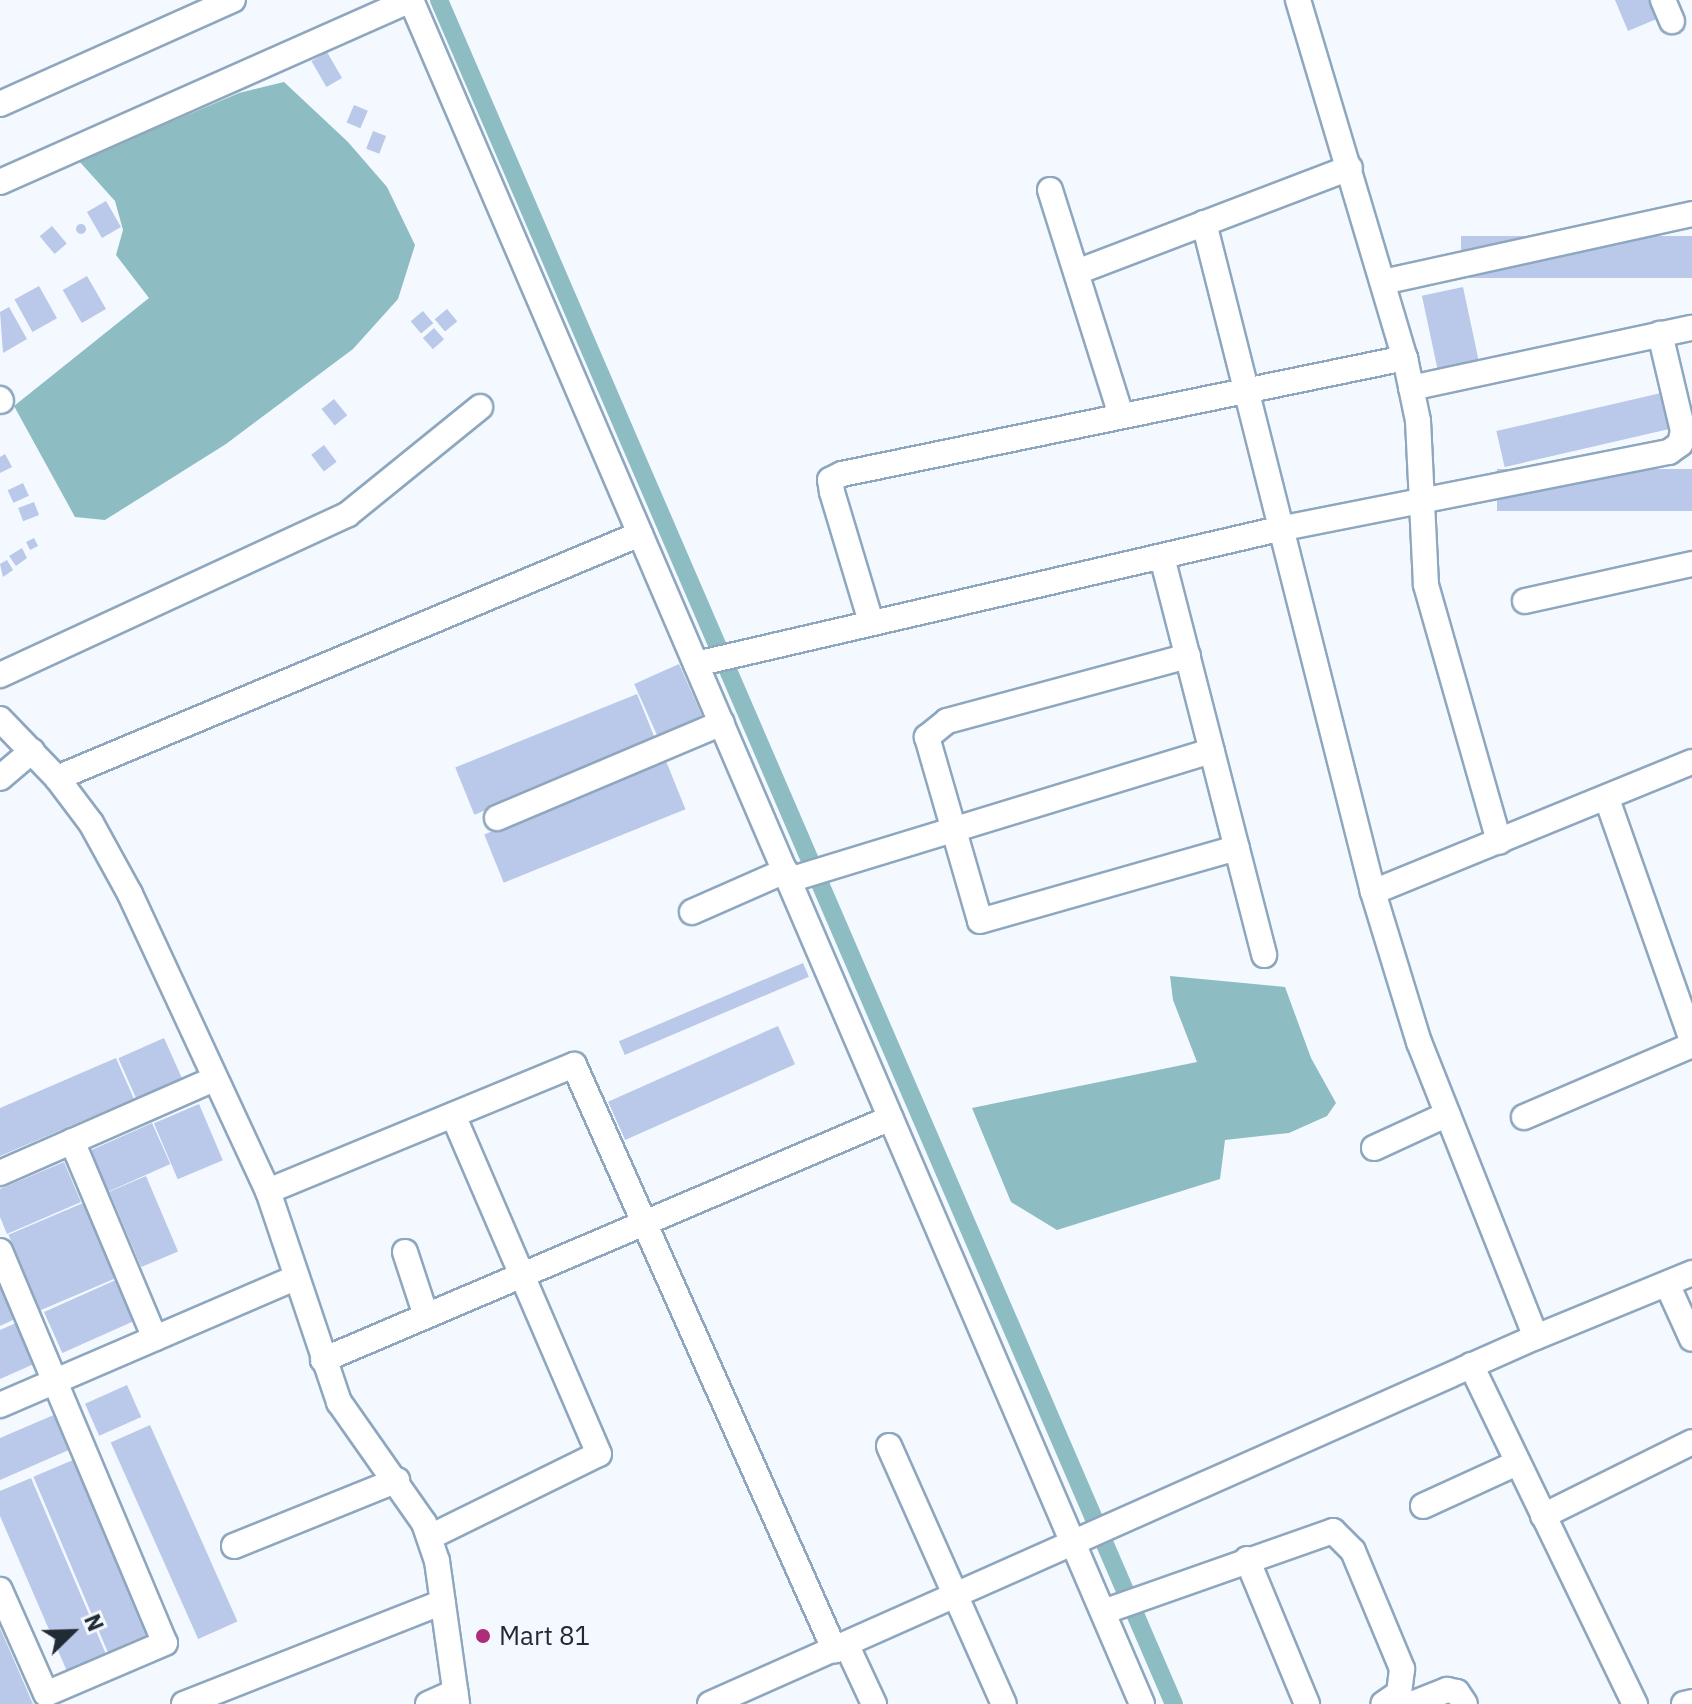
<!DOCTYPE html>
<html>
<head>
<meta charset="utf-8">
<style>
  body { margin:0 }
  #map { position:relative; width:1692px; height:1704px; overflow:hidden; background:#f3f9fe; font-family:"IBM Plex Sans",sans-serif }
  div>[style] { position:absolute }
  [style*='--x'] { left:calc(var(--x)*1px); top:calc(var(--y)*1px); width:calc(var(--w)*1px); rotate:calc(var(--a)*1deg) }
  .water>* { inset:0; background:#8dbcc2 }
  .canal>* { height:18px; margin:-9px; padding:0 9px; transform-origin:9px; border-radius:9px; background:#8dbcc2 }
  .building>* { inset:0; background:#bac8ea; transform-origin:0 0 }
  .round { border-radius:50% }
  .roads { filter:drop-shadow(2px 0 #8ea7bf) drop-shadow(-2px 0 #8ea7bf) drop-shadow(0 2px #8ea7bf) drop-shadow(0 -2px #8ea7bf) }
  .minor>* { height:24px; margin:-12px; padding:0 12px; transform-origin:12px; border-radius:12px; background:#fff }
  .dots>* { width:22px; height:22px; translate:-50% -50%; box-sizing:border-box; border:4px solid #f3f9fe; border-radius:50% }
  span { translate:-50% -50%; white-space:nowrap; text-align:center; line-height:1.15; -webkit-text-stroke:7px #f3f9fe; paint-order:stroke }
  .poi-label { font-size:26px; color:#212b34 }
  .left { translate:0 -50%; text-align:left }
  .north { position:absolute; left:32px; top:1592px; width:80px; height:80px; -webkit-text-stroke:6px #f3f9fe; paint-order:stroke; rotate:67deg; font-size:22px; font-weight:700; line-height:32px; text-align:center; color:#212b34 }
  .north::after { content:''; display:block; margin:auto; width:28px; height:36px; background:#212b34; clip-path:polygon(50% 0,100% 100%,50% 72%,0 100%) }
</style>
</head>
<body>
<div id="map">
  <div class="water">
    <div style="clip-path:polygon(284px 82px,348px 142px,387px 187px,415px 245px,398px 299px,353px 349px,226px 444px,105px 520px,75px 517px,14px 406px,149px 298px,116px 255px,123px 230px,115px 201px,79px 161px,239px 93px)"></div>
    <div style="clip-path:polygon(1170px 976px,1285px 987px,1311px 1058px,1336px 1103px,1327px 1116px,1289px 1133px,1225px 1140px,1220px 1179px,1057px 1230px,1011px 1202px,972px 1108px,1197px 1062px,1173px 1000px)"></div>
  </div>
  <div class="canal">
    <div style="--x:439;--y:0;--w:1856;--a:66.67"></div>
  </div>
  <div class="building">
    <div style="clip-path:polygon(1615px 0,1651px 0,1659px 18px,1628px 31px)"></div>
    <div style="left:327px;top:52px;width:30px;height:18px;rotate:60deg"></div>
    <div style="left:354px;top:105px;width:15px;height:19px;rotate:23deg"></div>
    <div style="left:373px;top:131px;width:14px;height:19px;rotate:21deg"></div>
    <div style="left:106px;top:201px;width:30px;height:22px;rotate:60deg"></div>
    <div class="round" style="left:76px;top:224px;width:10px;height:10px"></div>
    <div style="left:52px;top:226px;width:23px;height:16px;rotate:50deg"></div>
    <div style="left:1692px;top:236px;width:42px;height:231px;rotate:90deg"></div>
    <div style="left:87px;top:276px;width:38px;height:28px;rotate:60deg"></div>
    <div style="left:39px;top:286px;width:37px;height:28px;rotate:61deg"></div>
    <div style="left:1463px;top:287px;width:80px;height:42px;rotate:78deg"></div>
    <div style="clip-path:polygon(9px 307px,27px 339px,3px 353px,0 312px)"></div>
    <div style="left:447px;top:309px;width:16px;height:16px;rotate:50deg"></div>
    <div style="left:423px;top:311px;width:16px;height:16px;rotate:50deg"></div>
    <div style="left:434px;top:328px;width:15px;height:15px;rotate:48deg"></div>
    <div style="left:1661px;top:393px;width:37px;height:169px;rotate:77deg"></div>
    <div style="left:334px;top:399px;width:21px;height:16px;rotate:51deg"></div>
    <div style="left:324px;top:445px;width:21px;height:16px;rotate:53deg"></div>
    <div style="clip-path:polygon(5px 454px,12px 467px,0 473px,0 457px)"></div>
    <div style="left:1692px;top:469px;width:42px;height:195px;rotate:90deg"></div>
    <div style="left:23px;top:483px;width:14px;height:17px;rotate:65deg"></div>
    <div style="left:34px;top:502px;width:14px;height:17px;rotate:69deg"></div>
    <div style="left:34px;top:538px;width:9px;height:9px;rotate:63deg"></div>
    <div style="clip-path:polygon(22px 548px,27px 558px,16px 566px,9px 556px)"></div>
    <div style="clip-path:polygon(7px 560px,13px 570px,3px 577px,0 564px)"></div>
    <div style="left:679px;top:664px;width:60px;height:49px;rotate:66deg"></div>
    <div style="left:637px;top:694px;width:51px;height:196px;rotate:68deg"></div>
    <div style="left:666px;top:761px;width:52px;height:196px;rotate:68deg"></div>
    <div style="left:803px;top:963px;width:15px;height:200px;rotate:67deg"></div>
    <div style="left:778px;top:1026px;width:42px;height:186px;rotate:66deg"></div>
    <div style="left:164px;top:1038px;width:45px;height:50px;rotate:66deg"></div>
    <div style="clip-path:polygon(116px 1058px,134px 1099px,0 1156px,0 1108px)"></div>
    <div style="left:199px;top:1104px;width:61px;height:49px;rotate:67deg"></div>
    <div style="left:152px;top:1123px;width:45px;height:70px;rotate:66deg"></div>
    <div style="clip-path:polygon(64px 1162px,81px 1202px,7px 1234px,0 1217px,0 1189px)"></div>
    <div style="left:146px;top:1176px;width:82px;height:40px;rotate:67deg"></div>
    <div style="left:83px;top:1203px;width:82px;height:81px;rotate:67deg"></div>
    <div style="left:118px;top:1279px;width:45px;height:81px;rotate:66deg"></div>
    <div style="clip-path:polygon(0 1285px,15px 1319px,0 1326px)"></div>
    <div style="clip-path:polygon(16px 1323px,34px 1364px,0 1379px,0 1330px)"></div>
    <div style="left:127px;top:1385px;width:35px;height:46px;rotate:66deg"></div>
    <div style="clip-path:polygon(56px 1414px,71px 1449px,0 1480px,0 1438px)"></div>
    <div style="left:150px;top:1425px;width:215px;height:43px;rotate:66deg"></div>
    <div style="left:73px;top:1460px;width:197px;height:43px;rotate:67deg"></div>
    <div style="clip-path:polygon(31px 1478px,108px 1659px,69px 1676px,0 1516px,0 1491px)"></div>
    <div style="clip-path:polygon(0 1628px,33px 1704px,0 1704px)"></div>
  </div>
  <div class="roads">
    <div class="minor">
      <div style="--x:411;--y:0;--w:1854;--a:66.78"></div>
      <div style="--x:1298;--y:0;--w:374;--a:73.4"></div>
      <div style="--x:1405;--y:358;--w:64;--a:78.3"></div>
      <div style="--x:1418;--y:421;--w:164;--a:87.2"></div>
      <div style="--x:1426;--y:585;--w:267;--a:74.1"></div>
      <div style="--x:1663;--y:0;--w:23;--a:67"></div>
      <div style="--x:0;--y:104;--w:255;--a:-24.1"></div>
      <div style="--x:0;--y:182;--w:449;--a:-23.9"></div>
      <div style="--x:1050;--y:190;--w:236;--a:72.5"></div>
      <div style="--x:1204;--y:223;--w:690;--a:75.82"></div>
      <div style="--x:1373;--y:892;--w:157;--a:73"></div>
      <div style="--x:1419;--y:1042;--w:317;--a:68.4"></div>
      <div style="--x:1077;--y:272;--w:292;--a:-20.9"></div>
      <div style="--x:1383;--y:282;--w:316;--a:-12.4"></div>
      <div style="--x:1411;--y:388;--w:287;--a:-12.1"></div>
      <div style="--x:0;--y:399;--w:2;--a:63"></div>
      <div style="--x:1162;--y:557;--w:411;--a:75.6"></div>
      <div style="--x:1525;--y:601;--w:171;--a:-12.5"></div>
      <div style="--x:871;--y:622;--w:136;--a:-106.7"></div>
      <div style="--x:832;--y:492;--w:12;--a:-99"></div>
      <div style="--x:830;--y:480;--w:13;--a:-27"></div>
      <div style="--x:842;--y:474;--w:575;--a:-11.64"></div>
      <div style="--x:1188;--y:656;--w:250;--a:164.9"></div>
      <div style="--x:947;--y:721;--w:26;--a:141"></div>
      <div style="--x:927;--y:737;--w:191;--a:73.9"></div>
      <div style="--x:980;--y:921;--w:267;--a:-15.9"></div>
      <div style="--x:696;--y:664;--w:598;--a:-13.04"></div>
      <div style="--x:1279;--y:529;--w:398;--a:-11.2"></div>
      <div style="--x:1669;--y:452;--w:14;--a:-36"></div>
      <div style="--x:1680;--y:444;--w:13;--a:-77"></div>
      <div style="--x:1683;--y:431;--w:100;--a:-103.3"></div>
      <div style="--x:0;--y:675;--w:383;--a:-24.8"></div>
      <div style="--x:348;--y:514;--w:170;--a:-39"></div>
      <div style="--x:0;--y:719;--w:82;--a:46"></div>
      <div style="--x:57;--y:778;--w:56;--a:52.9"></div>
      <div style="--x:91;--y:823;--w:81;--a:61.2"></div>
      <div style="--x:130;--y:894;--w:327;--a:65.1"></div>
      <div style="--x:268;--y:1191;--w:223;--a:71.4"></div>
      <div style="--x:339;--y:1402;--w:148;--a:54.9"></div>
      <div style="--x:424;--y:1523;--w:40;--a:71.1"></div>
      <div style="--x:437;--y:1561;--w:144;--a:82"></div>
      <div style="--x:0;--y:778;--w:42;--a:-40.2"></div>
      <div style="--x:57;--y:778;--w:632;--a:-22.71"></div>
      <div style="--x:1607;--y:799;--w:256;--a:70.6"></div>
      <div style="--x:497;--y:818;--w:244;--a:-22.9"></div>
      <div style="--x:789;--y:880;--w:442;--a:-17"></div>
      <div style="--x:1373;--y:892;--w:344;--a:-22.2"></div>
      <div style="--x:692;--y:912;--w:102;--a:-23.8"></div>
      <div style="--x:1524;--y:1117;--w:183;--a:-23.2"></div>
      <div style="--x:72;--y:1141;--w:214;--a:67.2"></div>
      <div style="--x:1374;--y:1148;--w:81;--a:-24.7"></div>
      <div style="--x:0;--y:1173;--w:234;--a:-23.7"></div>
      <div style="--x:268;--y:1191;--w:331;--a:-22.4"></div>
      <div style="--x:574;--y:1065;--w:641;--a:65.99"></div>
      <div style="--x:0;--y:1251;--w:425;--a:67.2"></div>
      <div style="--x:165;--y:1643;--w:129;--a:156.8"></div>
      <div style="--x:46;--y:1694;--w:114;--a:-113.9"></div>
      <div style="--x:405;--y:1252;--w:67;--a:71.8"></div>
      <div style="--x:1667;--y:1284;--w:60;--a:65.6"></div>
      <div style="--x:323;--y:1360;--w:617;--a:-23.08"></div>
      <div style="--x:1471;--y:1365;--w:377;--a:64.2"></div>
      <div style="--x:0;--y:1405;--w:323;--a:-23.3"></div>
      <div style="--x:889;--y:1446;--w:282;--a:66"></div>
      <div style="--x:1423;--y:1506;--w:103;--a:-24.6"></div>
      <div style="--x:1543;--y:1516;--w:166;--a:-26.4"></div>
      <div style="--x:430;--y:1537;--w:188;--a:-26.2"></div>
      <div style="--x:599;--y:1454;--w:369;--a:-113.3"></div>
      <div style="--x:234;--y:1546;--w:176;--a:-22"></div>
      <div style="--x:1247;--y:1559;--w:157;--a:67.5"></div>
      <div style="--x:1103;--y:1612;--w:244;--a:-19.4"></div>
      <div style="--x:1333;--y:1531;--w:28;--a:45"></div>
      <div style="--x:1353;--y:1551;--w:128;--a:67.4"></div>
      <div style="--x:1402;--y:1669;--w:24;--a:97"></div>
      <div style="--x:1399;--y:1693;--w:19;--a:145"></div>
      <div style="--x:847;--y:1646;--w:64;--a:65"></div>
      <div style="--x:184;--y:1704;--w:278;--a:-21.5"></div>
      <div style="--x:428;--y:1704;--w:30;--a:-24"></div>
      <div style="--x:710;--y:1704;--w:904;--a:-23.96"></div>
      <div style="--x:1536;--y:1337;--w:169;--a:-22.3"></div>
      <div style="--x:1412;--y:1704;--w:38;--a:-22"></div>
      <div style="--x:1447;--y:1690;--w:10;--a:11"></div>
      <div style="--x:1457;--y:1692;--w:14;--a:56"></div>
      <div style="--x:1684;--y:1704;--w:8;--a:-14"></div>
    </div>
  </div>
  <div class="dots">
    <div style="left:483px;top:1636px;background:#ae2d78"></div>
  </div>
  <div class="poi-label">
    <span class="left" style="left:499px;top:1636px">Mart 81</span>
  </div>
  <div class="north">N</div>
</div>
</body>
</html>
